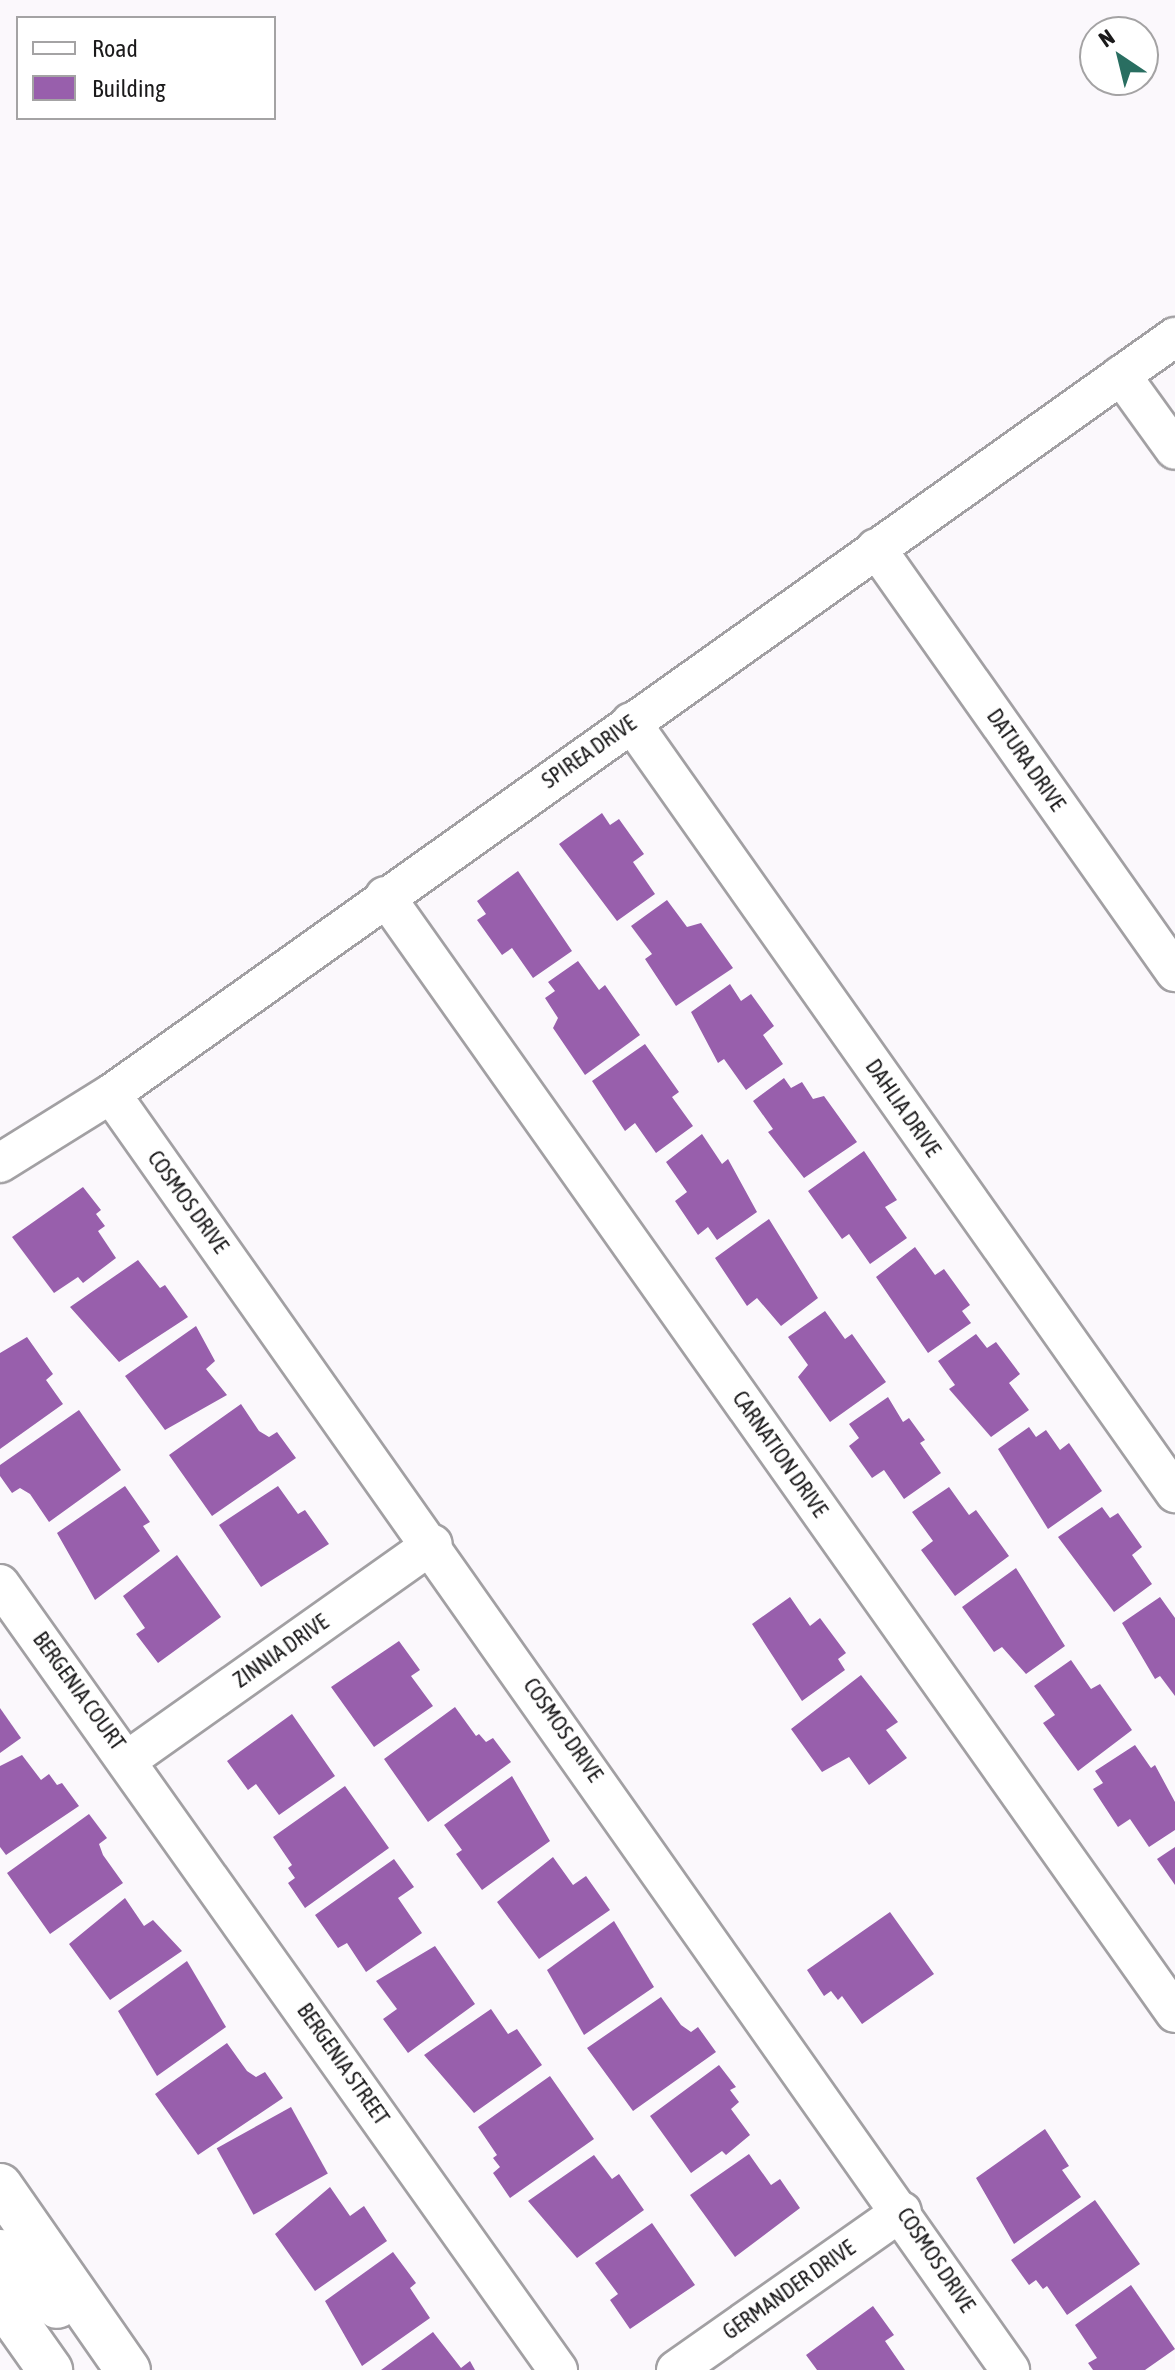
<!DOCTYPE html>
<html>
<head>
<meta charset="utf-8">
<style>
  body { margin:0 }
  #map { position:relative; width:1175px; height:2370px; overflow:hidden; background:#fbf8fc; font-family:"Asap Condensed",sans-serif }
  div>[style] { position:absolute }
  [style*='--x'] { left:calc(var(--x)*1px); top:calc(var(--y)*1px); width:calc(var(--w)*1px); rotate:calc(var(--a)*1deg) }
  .building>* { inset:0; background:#985fac; transform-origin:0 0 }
  .roads { filter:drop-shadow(2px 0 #a2a0a3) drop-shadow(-2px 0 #a2a0a3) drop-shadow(0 2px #a2a0a3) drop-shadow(0 -2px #a2a0a3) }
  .street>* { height:38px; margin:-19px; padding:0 19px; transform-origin:19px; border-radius:19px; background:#fff }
  .secondary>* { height:44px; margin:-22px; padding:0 22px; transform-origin:22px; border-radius:22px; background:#fff }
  span { translate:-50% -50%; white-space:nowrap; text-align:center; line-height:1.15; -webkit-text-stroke:6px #fff; paint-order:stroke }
  .street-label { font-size:22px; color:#1b1a1b }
  .legend { position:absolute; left:16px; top:16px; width:260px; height:104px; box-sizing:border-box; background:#fff; border:2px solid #a4a3a4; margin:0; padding:10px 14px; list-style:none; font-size:24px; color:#1b1a1b }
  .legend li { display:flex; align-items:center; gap:16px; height:40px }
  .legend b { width:40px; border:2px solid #a4a3a4 }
  .north { position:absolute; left:1079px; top:16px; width:80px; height:80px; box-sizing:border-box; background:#fff; border:2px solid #a4a3a4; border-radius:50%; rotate:325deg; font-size:22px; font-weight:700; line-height:32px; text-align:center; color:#1b1a1b }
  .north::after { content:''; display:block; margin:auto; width:28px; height:36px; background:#296e61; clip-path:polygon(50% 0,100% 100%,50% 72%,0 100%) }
</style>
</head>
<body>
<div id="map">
  <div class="building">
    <div style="clip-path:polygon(602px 813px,610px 825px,619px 819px,644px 854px,633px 862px,655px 894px,617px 921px,559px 844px)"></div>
    <div style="clip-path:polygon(518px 871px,572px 951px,533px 978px,512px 948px,502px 955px,477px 920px,486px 914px,477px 901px)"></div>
    <div style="clip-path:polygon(667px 900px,687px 927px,701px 923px,733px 968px,676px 1006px,645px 959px,652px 954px,631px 926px)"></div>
    <div style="clip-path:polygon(578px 961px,599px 990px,605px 985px,640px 1035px,585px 1075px,553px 1028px,558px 1018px,545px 998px,555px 991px,548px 982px)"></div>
    <div style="clip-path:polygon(730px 984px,741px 1001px,751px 994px,774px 1026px,763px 1035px,783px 1064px,746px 1090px,724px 1059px,718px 1063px,691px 1012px)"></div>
    <div style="clip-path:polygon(645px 1044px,679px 1092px,672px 1097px,693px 1126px,656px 1153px,635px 1123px,625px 1131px,592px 1081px)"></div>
    <div style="clip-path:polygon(784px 1078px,791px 1088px,802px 1082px,813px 1099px,824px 1096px,857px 1142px,804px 1178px,768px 1132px,773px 1129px,753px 1101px)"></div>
    <div style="clip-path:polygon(702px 1134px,722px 1164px,728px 1159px,757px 1212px,717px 1240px,708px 1227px,698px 1235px,675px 1201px,687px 1192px,666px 1162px)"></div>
    <div style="clip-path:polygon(864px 1151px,897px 1200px,885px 1207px,907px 1238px,870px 1264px,849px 1234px,842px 1239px,808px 1191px)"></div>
    <div style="clip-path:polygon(83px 1187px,101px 1210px,96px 1214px,105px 1226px,98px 1231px,116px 1258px,83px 1283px,78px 1277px,54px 1293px,12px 1237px)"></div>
    <div style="clip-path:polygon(769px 1219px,818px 1298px,781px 1326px,757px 1298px,747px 1306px,715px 1258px)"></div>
    <div style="clip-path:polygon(915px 1247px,935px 1275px,944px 1269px,970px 1305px,962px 1311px,971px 1323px,928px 1353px,876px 1277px)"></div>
    <div style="clip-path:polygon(138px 1260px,160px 1288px,165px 1285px,188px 1317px,119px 1362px,70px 1307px)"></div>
    <div style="clip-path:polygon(825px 1311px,845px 1339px,852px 1334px,886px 1382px,830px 1422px,798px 1377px,808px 1365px,788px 1337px)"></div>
    <div style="clip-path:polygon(196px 1326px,215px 1361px,206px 1369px,227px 1395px,165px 1430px,125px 1376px)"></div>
    <div style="clip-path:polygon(976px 1334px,987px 1348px,996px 1342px,1020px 1374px,1009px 1383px,1029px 1410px,991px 1437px,949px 1389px,955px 1385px,938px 1361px)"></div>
    <div style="clip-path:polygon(27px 1337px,53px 1374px,46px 1380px,63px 1404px,0 1449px,0 1353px)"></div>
    <div style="clip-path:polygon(888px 1397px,903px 1422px,909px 1418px,925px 1440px,920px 1443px,941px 1473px,904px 1499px,884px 1470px,872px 1478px,849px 1446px,859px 1438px,849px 1424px)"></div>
    <div style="clip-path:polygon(241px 1404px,259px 1431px,269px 1437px,277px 1432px,296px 1458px,212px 1516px,169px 1455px)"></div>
    <div style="clip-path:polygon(79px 1410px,121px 1470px,49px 1522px,30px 1494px,20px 1488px,12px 1493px,0 1476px,0 1465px)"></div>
    <div style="clip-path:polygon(1029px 1427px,1036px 1437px,1046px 1430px,1060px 1450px,1069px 1443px,1102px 1491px,1048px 1529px,998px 1449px)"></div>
    <div style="clip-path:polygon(125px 1486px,150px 1522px,143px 1526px,160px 1551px,95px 1600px,57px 1533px)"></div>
    <div style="clip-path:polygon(278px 1486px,298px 1514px,305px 1510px,329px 1544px,261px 1587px,219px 1525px)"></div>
    <div style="clip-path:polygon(949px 1487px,969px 1515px,976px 1510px,1009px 1556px,955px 1596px,921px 1550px,933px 1541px,912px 1512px)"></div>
    <div style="clip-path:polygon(1102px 1507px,1110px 1518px,1118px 1513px,1142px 1547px,1132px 1555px,1152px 1584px,1114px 1612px,1058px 1537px)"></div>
    <div style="clip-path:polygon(177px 1555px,221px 1617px,158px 1663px,136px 1634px,145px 1628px,123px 1596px)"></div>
    <div style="clip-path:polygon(1016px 1568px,1065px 1646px,1026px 1674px,1002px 1647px,994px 1652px,962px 1607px)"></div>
    <div style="clip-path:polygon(790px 1597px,810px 1626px,820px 1618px,846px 1653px,838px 1659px,845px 1670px,802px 1701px,752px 1624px)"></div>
    <div style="clip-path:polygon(1160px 1597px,1175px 1618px,1175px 1696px,1160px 1676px,1155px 1679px,1122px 1623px)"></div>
    <div style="clip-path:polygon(399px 1641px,420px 1670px,411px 1676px,433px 1706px,374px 1747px,331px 1687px)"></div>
    <div style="clip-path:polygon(1071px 1660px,1091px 1689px,1100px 1684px,1132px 1730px,1078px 1771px,1043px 1723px,1055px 1715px,1034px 1686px)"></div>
    <div style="clip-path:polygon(861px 1675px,898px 1722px,886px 1730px,907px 1758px,869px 1785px,849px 1757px,822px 1772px,791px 1729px)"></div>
    <div style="clip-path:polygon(455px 1707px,476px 1736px,479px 1734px,486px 1742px,493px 1738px,511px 1762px,428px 1822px,384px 1759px)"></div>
    <div style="clip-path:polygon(0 1708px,21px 1738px,0 1753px)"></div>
    <div style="clip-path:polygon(292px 1714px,335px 1776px,279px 1815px,256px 1784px,248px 1790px,227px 1761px)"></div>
    <div style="clip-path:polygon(1135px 1745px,1151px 1768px,1155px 1765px,1175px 1802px,1175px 1830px,1149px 1847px,1130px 1819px,1118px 1827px,1093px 1789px,1103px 1783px,1095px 1771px)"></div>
    <div style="clip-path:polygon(22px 1755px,41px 1780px,49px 1774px,57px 1785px,62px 1783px,79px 1806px,6px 1855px,0 1847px,0 1766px)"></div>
    <div style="clip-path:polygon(512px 1776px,550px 1841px,482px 1890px,456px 1854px,462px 1850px,444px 1825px)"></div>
    <div style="clip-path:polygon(345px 1786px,389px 1848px,305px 1908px,288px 1883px,295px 1878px,288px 1868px,292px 1865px,273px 1837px)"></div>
    <div style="clip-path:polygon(89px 1814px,107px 1838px,99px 1844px,103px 1855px,123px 1883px,50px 1934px,7px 1873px)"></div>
    <div style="clip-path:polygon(1175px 1847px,1175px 1885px,1157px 1859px)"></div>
    <div style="clip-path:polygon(553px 1857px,573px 1885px,586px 1876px,610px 1910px,539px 1959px,497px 1902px)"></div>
    <div style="clip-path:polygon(394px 1859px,414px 1887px,398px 1898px,422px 1933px,366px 1972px,347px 1943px,338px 1948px,315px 1915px)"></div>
    <div style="clip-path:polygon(125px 1898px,144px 1926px,153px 1920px,182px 1951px,110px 2000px,69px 1944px)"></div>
    <div style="clip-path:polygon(890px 1912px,934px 1974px,862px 2024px,842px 1996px,838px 2000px,831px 1991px,824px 1996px,807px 1970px)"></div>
    <div style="clip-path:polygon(614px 1921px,654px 1987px,584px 2035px,547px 1970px)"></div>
    <div style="clip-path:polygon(435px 1946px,475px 2004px,408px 2053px,383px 2019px,397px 2009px,376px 1981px)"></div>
    <div style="clip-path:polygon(187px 1961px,226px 2027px,157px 2076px,118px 2011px)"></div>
    <div style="clip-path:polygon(661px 1997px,681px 2025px,691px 2032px,698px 2027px,716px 2052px,633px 2111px,587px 2048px)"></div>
    <div style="clip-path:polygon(491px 2009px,508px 2034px,517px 2029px,542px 2065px,474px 2113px,424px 2055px)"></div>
    <div style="clip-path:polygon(227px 2043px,247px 2071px,256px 2077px,265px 2072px,283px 2098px,198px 2155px,155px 2094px)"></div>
    <div style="clip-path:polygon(719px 2065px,736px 2087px,730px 2090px,739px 2102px,731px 2109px,750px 2135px,726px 2155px,722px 2151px,691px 2173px,650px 2116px)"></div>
    <div style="clip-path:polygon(550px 2076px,594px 2139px,510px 2198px,493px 2173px,500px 2167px,493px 2158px,497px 2155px,478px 2127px)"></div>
    <div style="left:291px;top:2107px;width:76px;height:85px;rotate:61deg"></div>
    <div style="clip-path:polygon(1045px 2129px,1069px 2166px,1062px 2170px,1081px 2197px,1014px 2244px,976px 2178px)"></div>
    <div style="clip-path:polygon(749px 2154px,771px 2185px,780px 2179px,800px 2208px,735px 2257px,690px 2195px)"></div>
    <div style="clip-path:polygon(594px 2155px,612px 2179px,619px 2174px,644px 2210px,577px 2258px,528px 2201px)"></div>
    <div style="clip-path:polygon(330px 2187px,350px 2216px,364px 2206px,387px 2241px,315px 2291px,275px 2234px)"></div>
    <div style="clip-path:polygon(1095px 2200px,1140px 2264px,1067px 2315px,1047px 2286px,1043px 2289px,1036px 2280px,1029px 2285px,1011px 2260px)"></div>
    <div style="clip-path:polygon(652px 2223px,695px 2285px,630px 2329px,610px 2300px,618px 2294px,595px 2263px)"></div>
    <div style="clip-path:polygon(393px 2252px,416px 2283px,410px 2288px,430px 2318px,362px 2366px,325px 2301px)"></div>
    <div style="clip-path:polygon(1131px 2285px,1175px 2349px,1145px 2370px,1093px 2370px,1088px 2363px,1097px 2358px,1075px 2325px)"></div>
    <div style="clip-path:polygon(873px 2306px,894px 2335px,885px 2341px,905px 2370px,817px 2370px,806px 2355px)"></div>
    <div style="clip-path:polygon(433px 2332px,461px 2368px,470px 2361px,475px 2370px,381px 2370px)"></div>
  </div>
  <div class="roads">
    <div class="street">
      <div style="--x:1121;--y:375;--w:92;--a:54.2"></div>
      <div style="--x:876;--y:548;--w:519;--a:54.81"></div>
      <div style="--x:631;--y:722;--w:944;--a:54.79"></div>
      <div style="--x:385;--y:896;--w:1368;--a:54.73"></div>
      <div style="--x:111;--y:1094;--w:1561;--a:54.83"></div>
      <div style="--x:0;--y:1163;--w:131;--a:-31.9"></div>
      <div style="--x:111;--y:1094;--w:1306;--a:-35.43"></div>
      <div style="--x:0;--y:1584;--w:964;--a:54.63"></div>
      <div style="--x:129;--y:1759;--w:372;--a:-35.3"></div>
      <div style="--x:676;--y:2370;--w:276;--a:-35.1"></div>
    </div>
    <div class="secondary">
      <div style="--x:0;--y:2186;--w:224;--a:55.2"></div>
      <div style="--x:0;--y:2252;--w:24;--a:33"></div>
      <div style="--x:20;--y:2265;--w:55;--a:47.9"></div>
      <div style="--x:0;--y:2299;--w:87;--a:54.8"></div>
    </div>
  </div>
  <div class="street-label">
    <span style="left:589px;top:752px;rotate:-35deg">SPIREA DRIVE</span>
    <span style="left:1026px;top:760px;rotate:55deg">DATURA DRIVE</span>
    <span style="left:903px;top:1108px;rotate:55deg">DAHLIA DRIVE</span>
    <span style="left:188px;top:1202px;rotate:54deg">COSMOS DRIVE</span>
    <span style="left:780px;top:1454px;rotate:55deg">CARNATION DRIVE</span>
    <span style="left:281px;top:1651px;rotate:-35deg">ZINNIA DRIVE</span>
    <span style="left:79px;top:1691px;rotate:54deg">BERGENIA COURT</span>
    <span style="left:563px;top:1730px;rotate:55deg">COSMOS DRIVE</span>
    <span style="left:343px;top:2064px;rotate:55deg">BERGENIA STREET</span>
    <span style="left:936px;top:2260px;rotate:56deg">COSMOS DRIVE</span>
    <span style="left:789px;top:2290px;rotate:-35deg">GERMANDER DRIVE</span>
  </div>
  <ul class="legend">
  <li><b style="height:10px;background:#fff"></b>Road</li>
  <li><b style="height:22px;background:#985fac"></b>Building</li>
  </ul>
  <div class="north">N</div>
</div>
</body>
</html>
